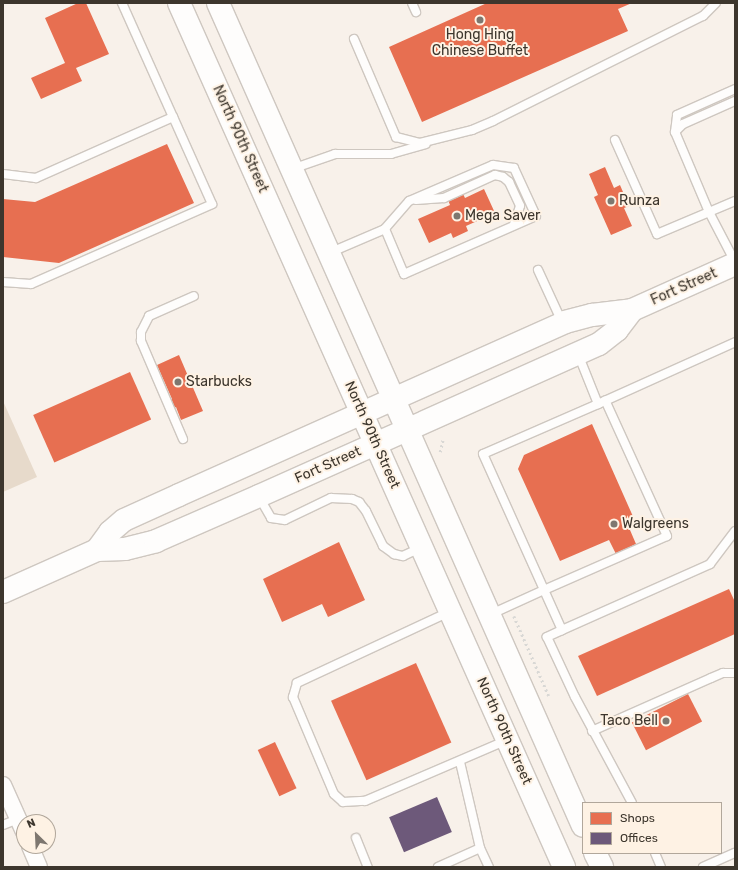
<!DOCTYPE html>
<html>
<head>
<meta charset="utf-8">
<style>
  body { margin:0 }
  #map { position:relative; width:738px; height:870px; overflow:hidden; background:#f8f1ea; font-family:Rubik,sans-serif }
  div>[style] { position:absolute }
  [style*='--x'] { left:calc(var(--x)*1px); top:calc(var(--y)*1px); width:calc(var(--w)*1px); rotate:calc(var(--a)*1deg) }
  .shops>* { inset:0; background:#e76f51; transform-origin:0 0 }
  .offices>* { inset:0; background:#6d597a; transform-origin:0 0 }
  .building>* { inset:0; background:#e7dacb }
  .path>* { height:2.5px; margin-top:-1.25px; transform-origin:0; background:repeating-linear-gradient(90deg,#d9d8d5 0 2px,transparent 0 5px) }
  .roads { filter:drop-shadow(1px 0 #cec7c0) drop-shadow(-1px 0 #cec7c0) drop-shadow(0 1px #cec7c0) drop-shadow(0 -1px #cec7c0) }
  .service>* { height:8px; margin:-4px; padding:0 4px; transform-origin:4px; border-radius:4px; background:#fefdfc }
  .minor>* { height:16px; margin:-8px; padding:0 8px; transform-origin:8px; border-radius:8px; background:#fefdfc }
  .secondary>* { height:22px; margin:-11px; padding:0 11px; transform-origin:11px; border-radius:11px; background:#fefdfc }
  .primary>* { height:22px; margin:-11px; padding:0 11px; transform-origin:11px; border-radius:11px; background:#fefdfc }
  .dots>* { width:11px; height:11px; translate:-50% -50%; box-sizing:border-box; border:2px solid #fef2e4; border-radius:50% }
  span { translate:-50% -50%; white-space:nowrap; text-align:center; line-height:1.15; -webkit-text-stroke:4px #fef2e4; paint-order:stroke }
  .poi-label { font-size:14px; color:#3d362d }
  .left { translate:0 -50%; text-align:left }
  .right { translate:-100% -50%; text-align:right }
  .street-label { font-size:14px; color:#3d362d }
  .frame { position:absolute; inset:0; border:4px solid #3d362d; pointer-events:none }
  .legend { position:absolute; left:582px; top:802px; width:140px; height:52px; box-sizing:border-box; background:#fef2e4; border:1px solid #b1a79b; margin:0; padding:5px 7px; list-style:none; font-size:12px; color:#3d362d }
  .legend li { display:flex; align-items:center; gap:8px; height:20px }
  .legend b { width:20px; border:1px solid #b1a79b }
  .north { position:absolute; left:16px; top:814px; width:40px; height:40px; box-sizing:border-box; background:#fef2e4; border:1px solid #b1a79b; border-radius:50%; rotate:336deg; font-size:11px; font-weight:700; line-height:16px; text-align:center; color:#3d362d }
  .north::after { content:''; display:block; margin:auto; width:14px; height:18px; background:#7e776f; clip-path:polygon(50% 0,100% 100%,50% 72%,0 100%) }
</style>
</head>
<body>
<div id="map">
  <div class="shops">
    <div style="clip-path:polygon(78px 3px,86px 3px,109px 54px,76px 68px,82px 81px,41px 99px,31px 78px,65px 63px,45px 18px)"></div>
    <div style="clip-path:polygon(487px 3px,632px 3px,618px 9px,628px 31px,422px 122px,389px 47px)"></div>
    <div style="clip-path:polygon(167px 144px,194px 203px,59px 263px,3px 257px,3px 199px,35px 202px)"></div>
    <div style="clip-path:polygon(605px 167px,614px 188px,620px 185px,629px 206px,624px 208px,632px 226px,611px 235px,594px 197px,598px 195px,589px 174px)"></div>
    <div style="clip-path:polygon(484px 189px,495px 213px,466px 226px,468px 231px,453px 238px,451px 233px,429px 243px,418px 219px,450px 205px,448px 200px,463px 194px,465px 198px)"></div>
    <div style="clip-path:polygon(179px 355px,203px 411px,181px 420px,176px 407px,172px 409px,168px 401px,172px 399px,157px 365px)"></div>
    <div style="left:130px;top:372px;width:52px;height:106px;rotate:66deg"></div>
    <div style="clip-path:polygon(592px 424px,635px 521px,630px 530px,636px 544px,616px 554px,609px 540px,560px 561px,518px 469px,524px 455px)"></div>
    <div style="clip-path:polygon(339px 542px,365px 600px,328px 617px,322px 604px,282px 622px,263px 579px)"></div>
    <div style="clip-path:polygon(729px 589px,735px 602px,735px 634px,597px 696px,578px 656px)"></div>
    <div style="left:416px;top:663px;width:87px;height:93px;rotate:66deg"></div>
    <div style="left:688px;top:694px;width:31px;height:63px;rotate:63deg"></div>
    <div style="left:275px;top:742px;width:51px;height:19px;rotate:65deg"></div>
  </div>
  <div class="offices">
    <div style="left:437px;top:797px;width:38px;height:52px;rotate:67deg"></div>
  </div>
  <div class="building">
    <div style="clip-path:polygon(3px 401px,37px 477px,3px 492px)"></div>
  </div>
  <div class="path">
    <div style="--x:440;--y:452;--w:13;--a:-77"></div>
    <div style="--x:514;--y:616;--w:87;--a:66.4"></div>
  </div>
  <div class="roads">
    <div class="service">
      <div style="--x:412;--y:3;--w:10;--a:66"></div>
      <div style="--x:354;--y:39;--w:107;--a:66.8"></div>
      <div style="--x:396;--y:137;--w:25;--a:14"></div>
      <div style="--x:420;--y:143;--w:54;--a:-14"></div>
      <div style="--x:472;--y:130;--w:23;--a:-23"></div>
      <div style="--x:493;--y:121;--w:235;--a:-26.6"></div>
      <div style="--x:703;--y:16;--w:18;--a:-45"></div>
      <div style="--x:675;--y:132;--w:11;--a:-45"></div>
      <div style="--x:683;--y:124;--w:57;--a:-23.9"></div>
      <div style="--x:615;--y:140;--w:103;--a:65.9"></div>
      <div style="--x:657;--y:234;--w:56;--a:-22.9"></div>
      <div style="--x:709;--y:212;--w:87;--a:-113"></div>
      <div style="--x:675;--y:132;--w:17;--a:-83"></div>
      <div style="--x:677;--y:115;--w:64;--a:-24.1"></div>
      <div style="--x:292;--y:169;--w:46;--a:-19.2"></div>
      <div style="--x:335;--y:154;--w:56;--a:0"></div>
      <div style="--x:391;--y:154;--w:36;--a:-16"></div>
      <div style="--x:3;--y:174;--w:33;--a:7"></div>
      <div style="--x:36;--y:178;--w:150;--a:-24"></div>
      <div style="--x:173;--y:117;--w:125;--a:-114.1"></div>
      <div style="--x:416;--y:200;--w:28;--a:-4"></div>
      <div style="--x:444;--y:198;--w:56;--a:-24.3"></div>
      <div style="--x:495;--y:175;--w:8;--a:14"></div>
      <div style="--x:503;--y:177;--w:8;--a:40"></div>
      <div style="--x:509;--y:182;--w:26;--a:65"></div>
      <div style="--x:520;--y:206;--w:20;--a:108"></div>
      <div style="--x:735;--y:201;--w:28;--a:157"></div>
      <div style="--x:709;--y:212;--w:56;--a:62.5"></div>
      <div style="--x:329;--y:253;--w:61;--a:-23.2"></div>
      <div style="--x:385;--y:229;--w:49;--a:67.1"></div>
      <div style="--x:404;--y:274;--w:144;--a:-23.7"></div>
      <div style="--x:536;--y:216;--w:53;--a:-114.6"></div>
      <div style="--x:514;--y:168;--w:21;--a:-172"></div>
      <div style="--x:493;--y:165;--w:91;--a:156.8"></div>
      <div style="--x:409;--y:201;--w:37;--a:131"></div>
      <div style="--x:538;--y:270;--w:57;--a:65.2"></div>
      <div style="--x:3;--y:282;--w:28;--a:4"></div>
      <div style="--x:31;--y:284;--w:198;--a:-23.8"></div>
      <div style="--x:212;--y:204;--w:95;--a:-114.1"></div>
      <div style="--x:578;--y:354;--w:54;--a:68.2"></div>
      <div style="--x:598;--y:404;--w:150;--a:-24.3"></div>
      <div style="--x:598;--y:404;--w:125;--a:156.5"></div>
      <div style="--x:483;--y:454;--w:149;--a:65.8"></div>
      <div style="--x:544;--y:590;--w:134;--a:-23.7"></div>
      <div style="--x:667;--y:536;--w:149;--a:-114.5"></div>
      <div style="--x:183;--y:439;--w:107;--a:-113.2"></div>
      <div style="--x:141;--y:341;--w:9;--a:-90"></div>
      <div style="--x:141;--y:332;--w:18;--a:-63"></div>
      <div style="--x:149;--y:316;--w:49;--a:-24"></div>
      <div style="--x:259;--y:497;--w:24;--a:60"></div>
      <div style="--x:271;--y:518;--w:14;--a:8"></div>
      <div style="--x:285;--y:520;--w:51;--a:-25.6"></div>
      <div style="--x:331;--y:498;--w:21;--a:3"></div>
      <div style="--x:352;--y:499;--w:8;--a:23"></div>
      <div style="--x:359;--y:502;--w:11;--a:52"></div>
      <div style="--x:366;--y:511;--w:39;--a:64"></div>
      <div style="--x:383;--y:546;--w:14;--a:36"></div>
      <div style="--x:394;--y:554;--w:9;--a:13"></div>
      <div style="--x:403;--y:556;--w:19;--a:-25"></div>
      <div style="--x:449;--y:612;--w:168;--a:155"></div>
      <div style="--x:297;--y:683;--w:15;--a:106"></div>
      <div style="--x:293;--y:697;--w:105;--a:67.1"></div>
      <div style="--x:334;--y:794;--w:12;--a:42"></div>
      <div style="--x:343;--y:802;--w:22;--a:-3"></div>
      <div style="--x:365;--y:801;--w:155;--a:-23.2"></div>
      <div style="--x:489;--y:615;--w:60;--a:-24.4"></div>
      <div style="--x:544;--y:590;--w:44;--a:65.8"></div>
      <div style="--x:562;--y:630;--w:17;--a:155"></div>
      <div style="--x:547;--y:637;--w:66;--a:65"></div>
      <div style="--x:575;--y:697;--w:120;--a:61.7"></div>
      <div style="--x:562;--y:630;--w:162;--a:-24"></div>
      <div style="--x:710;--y:564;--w:41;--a:-52.9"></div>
      <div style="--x:592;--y:731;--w:130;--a:-24"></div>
      <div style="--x:711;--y:678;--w:13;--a:-23"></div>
      <div style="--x:723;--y:673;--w:12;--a:0"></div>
      <div style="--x:460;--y:762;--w:88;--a:76.9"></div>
      <div style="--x:3;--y:825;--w:16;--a:-22"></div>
      <div style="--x:356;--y:838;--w:31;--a:68"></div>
      <div style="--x:655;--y:853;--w:15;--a:67"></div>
      <div style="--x:438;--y:867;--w:46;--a:-24.3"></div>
      <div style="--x:480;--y:848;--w:21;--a:65"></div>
      <div style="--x:703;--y:867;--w:35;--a:-24"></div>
    </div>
    <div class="minor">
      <div style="--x:3;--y:785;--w:51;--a:65.9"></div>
      <div style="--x:30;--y:846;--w:23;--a:67"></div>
    </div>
    <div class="secondary">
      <div style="--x:97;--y:550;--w:22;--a:-54"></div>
      <div style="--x:110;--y:532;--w:18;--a:-41"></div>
      <div style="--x:124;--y:520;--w:60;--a:-24.4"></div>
      <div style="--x:179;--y:495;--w:423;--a:-24.1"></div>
      <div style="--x:565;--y:322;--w:28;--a:-15"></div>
      <div style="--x:592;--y:315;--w:40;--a:-7.1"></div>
      <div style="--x:632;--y:310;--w:113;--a:-24.1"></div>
      <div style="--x:3;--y:592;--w:103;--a:-24.1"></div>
      <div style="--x:97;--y:550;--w:28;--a:-2"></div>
      <div style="--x:125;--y:549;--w:32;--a:-14"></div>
      <div style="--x:156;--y:541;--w:112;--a:-23.6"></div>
      <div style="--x:259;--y:496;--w:372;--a:-24.1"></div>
      <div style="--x:599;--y:344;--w:23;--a:-38"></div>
      <div style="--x:617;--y:330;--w:25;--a:-53"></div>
    </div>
    <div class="primary">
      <div style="--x:179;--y:3;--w:946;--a:65.98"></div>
      <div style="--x:218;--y:3;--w:900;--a:66.08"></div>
      <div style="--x:595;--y:853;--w:16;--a:63"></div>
    </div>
  </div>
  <div class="dots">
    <div style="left:480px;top:20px;background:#7e776f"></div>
    <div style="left:611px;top:201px;background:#7e776f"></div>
    <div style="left:457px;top:216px;background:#7e776f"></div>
    <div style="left:178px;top:382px;background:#7e776f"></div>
    <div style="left:614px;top:524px;background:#7e776f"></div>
    <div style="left:666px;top:721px;background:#7e776f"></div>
  </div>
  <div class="poi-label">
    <span style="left:480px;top:43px">Hong Hing<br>Chinese Buffet</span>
    <span class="left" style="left:619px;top:201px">Runza</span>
    <span class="left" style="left:465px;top:216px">Mega Saver</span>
    <span class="left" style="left:186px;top:382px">Starbucks</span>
    <span class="left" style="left:622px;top:524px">Walgreens</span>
    <span class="right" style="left:658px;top:721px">Taco Bell</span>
  </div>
  <div class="street-label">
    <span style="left:240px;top:139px;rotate:66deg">North 90th Street</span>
    <span style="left:684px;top:287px;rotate:-24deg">Fort Street</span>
    <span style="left:372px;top:435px;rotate:66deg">North 90th Street</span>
    <span style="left:328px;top:465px;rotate:-24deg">Fort Street</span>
    <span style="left:504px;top:731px;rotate:66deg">North 90th Street</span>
  </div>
  <div class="frame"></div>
  <ul class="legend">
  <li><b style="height:11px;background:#e76f51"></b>Shops</li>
  <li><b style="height:11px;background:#6d597a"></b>Offices</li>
  </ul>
  <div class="north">N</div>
</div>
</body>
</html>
